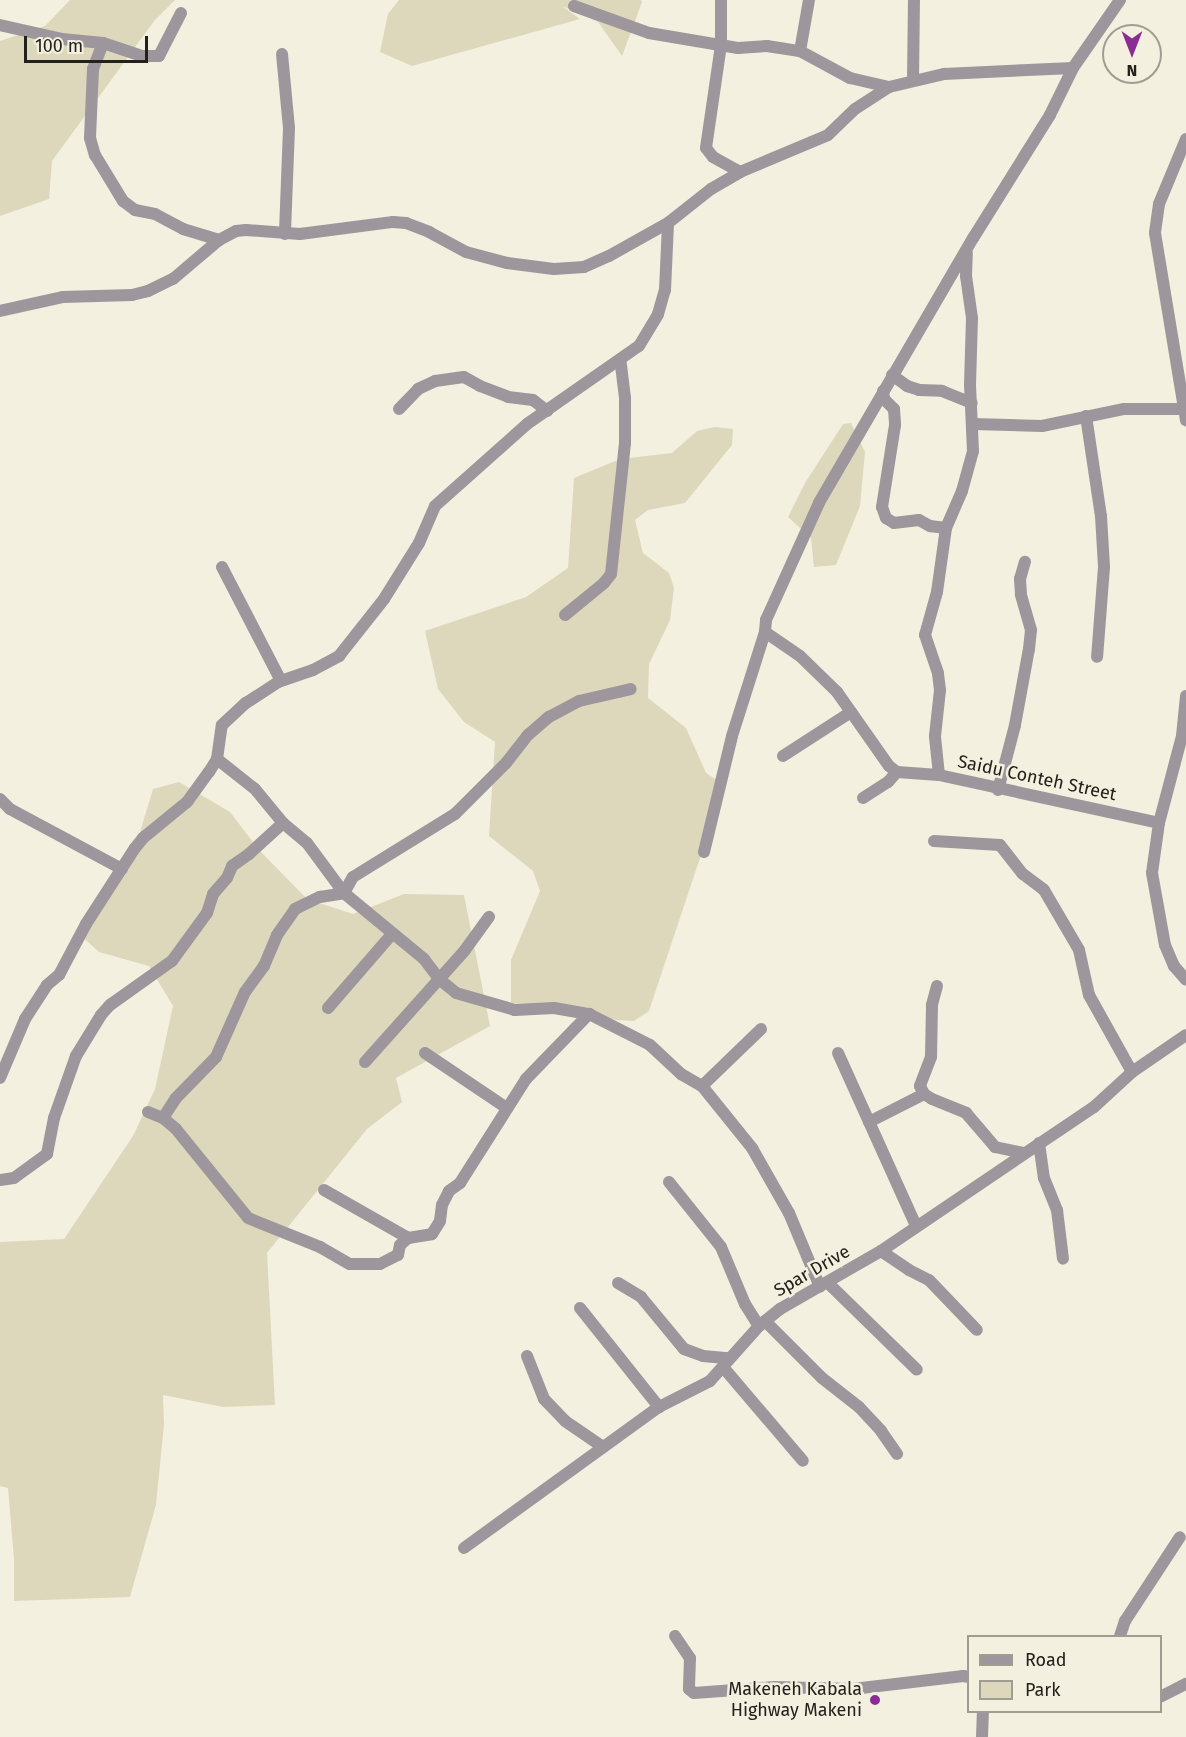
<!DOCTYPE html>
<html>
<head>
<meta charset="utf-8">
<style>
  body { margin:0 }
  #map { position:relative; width:1186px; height:1737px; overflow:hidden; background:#f3f0df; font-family:"Fira Sans",sans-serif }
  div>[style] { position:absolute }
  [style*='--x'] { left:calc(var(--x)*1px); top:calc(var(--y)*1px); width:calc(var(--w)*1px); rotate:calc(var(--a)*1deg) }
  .green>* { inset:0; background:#ddd8bb }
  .minor>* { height:12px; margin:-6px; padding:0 6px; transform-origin:6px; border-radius:6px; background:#9d979d }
  .dots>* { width:16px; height:16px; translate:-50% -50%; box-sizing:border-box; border:3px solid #f3f0df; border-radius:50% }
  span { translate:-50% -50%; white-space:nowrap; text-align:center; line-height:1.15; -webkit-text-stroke:5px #f3f0df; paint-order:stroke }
  .street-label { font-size:18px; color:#22211b }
  .poi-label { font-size:18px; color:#22211b }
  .right { translate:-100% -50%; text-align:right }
  .legend { position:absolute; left:967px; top:1635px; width:195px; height:78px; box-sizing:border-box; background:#f3f0df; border:2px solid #9f9d91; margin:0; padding:8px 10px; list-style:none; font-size:18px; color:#22211b }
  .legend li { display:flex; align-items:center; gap:12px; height:30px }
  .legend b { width:30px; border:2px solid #9f9d91 }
  .north { position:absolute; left:1102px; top:24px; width:60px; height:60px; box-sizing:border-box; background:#f3f0df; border:2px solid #9f9d91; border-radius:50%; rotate:180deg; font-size:16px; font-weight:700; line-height:24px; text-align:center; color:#22211b }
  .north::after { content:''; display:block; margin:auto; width:21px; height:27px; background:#8b2b95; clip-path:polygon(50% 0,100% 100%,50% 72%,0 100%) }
  .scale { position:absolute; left:24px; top:36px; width:124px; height:27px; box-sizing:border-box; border:3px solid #22211b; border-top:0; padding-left:8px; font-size:18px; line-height:21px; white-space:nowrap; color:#22211b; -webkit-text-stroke:4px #f3f0df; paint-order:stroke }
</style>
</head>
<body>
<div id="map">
  <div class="green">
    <div style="clip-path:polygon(70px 0,175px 0,155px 20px,52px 161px,49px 199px,0 216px,0 41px,45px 26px)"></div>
    <div style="clip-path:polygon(399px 0,641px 0,642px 2px,622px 56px,598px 22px,562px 6px,580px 19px,412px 66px,380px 52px,388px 14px)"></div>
    <div style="clip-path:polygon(851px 423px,865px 452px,860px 506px,836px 565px,814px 567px,811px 538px,788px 517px,805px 483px,843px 424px)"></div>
    <div style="clip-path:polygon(715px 427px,733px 429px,732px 445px,685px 503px,648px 510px,635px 520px,643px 553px,669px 573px,674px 588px,670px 620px,649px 664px,648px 698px,686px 728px,706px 773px,720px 782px,720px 798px,649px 1011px,634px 1021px,616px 1020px,565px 1006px,511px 1003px,511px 960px,540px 891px,533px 871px,489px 836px,495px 742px,464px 722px,438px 689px,425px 631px,526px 597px,568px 568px,574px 478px,620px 459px,672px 453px,697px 431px)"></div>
    <div style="clip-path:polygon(179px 782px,230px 812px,259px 850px,307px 899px,353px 914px,404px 894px,464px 895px,490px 1026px,396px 1078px,402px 1102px,367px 1129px,267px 1253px,275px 1405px,223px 1407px,163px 1395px,164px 1424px,156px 1505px,130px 1597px,14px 1601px,14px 1559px,8px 1488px,0 1486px,0 1242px,64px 1239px,133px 1136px,155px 1089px,173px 1006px,149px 966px,99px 952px,76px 931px,137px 842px,153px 789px)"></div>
  </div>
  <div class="minor">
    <div style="--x:721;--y:0;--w:45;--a:90"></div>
    <div style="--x:721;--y:45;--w:104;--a:98.3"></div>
    <div style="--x:706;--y:148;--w:11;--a:52"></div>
    <div style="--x:713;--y:157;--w:31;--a:29"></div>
    <div style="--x:1120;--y:0;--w:83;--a:124.7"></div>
    <div style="--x:1073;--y:68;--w:52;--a:116.1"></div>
    <div style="--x:1050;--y:115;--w:145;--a:122"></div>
    <div style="--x:973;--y:238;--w:306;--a:120.2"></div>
    <div style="--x:819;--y:503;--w:128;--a:114.4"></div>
    <div style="--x:766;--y:620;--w:12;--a:95"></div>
    <div style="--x:765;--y:632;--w:42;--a:34.4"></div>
    <div style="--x:800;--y:656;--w:52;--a:44.2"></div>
    <div style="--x:837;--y:692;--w:90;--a:54.9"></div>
    <div style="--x:889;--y:766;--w:10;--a:37"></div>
    <div style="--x:897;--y:772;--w:42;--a:4.1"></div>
    <div style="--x:939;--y:775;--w:225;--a:12.3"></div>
    <div style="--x:574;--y:6;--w:80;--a:19.8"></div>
    <div style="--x:649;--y:33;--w:90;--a:9.6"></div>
    <div style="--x:738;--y:48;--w:29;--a:-4"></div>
    <div style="--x:767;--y:46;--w:33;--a:9"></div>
    <div style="--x:800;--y:51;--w:57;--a:28.4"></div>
    <div style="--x:850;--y:78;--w:40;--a:13"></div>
    <div style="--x:181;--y:13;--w:48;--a:117.1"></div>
    <div style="--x:159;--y:56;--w:17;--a:180"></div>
    <div style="--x:142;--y:56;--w:41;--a:-161.6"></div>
    <div style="--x:103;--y:43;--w:28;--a:111"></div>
    <div style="--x:93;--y:69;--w:69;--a:92.5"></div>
    <div style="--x:90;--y:138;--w:18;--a:74"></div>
    <div style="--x:95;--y:155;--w:54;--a:58.7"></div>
    <div style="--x:123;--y:201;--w:15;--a:37"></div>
    <div style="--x:135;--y:210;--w:20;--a:11"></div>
    <div style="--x:155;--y:214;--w:32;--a:28"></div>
    <div style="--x:183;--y:229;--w:38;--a:17"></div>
    <div style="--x:0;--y:25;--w:64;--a:12.7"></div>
    <div style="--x:62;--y:39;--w:41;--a:5.6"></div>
    <div style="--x:800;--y:51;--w:52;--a:-80"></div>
    <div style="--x:282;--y:54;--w:74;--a:84.6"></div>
    <div style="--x:289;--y:128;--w:106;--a:92.2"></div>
    <div style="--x:913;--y:80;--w:80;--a:-89.3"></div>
    <div style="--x:1186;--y:139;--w:70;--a:112.6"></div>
    <div style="--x:1159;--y:204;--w:29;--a:98"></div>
    <div style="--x:1155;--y:233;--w:190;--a:80.6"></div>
    <div style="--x:0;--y:311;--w:65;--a:-12.5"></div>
    <div style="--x:63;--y:297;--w:69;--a:-1.7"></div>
    <div style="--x:132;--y:295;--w:16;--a:-14"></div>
    <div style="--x:148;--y:291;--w:28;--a:-26"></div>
    <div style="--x:173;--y:279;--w:60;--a:-40.3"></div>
    <div style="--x:219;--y:240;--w:19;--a:-28"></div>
    <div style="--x:236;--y:231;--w:10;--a:-6"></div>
    <div style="--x:246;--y:230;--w:54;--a:4.2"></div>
    <div style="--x:300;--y:234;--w:94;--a:-7.4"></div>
    <div style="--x:393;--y:222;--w:13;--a:4"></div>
    <div style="--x:406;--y:223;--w:25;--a:21"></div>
    <div style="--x:429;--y:232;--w:42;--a:28.4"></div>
    <div style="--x:466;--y:252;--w:42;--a:15"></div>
    <div style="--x:507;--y:263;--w:47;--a:7.3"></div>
    <div style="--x:554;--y:269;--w:30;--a:-4"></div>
    <div style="--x:584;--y:267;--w:27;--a:-24"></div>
    <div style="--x:609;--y:256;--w:68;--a:-29.2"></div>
    <div style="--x:668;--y:223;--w:55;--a:-38.3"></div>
    <div style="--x:711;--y:189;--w:34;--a:-30"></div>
    <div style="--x:740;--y:172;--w:95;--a:-22.8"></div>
    <div style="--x:828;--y:135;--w:37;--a:-44"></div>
    <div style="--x:855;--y:109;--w:40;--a:-32.9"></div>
    <div style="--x:889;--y:87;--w:57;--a:-13.3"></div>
    <div style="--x:944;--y:74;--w:129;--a:-2.7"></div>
    <div style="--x:892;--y:375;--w:19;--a:36"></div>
    <div style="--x:907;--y:386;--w:13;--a:18"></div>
    <div style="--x:919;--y:390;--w:23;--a:2"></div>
    <div style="--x:942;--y:391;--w:32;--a:22"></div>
    <div style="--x:883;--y:391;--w:8;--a:83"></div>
    <div style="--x:884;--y:399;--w:14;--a:45"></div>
    <div style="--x:894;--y:409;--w:16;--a:86"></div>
    <div style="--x:895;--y:425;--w:83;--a:99"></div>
    <div style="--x:882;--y:507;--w:12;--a:70"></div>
    <div style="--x:886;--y:518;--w:9;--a:32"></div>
    <div style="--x:894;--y:523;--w:25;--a:-7"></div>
    <div style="--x:919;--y:520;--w:13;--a:29"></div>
    <div style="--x:930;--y:526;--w:16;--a:7"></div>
    <div style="--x:399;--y:409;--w:28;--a:-46"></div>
    <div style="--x:418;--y:389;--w:19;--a:-25"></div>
    <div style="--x:435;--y:381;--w:29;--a:-8"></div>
    <div style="--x:464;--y:377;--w:18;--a:29"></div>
    <div style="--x:480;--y:386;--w:30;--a:21"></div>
    <div style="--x:508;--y:397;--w:25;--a:7"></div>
    <div style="--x:533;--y:400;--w:18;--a:38"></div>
    <div style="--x:1086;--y:416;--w:101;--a:81.5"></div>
    <div style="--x:1101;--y:516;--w:51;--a:86.6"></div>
    <div style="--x:1104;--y:567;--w:90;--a:94.4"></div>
    <div style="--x:973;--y:424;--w:69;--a:1.7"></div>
    <div style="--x:1042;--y:426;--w:84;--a:-11.7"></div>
    <div style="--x:1124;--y:409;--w:60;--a:0"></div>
    <div style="--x:222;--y:567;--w:128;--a:62.6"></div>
    <div style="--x:565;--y:615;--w:50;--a:-39.4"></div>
    <div style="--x:604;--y:583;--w:11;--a:-52"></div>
    <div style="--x:611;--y:574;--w:132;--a:-83.9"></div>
    <div style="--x:625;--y:443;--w:45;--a:-90"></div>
    <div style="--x:625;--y:398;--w:39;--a:-97"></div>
    <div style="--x:1186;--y:696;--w:40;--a:95.7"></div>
    <div style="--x:1182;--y:736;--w:90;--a:104.8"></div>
    <div style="--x:1159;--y:823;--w:50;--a:98"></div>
    <div style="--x:1152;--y:873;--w:73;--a:79.8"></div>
    <div style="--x:1165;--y:945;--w:23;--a:67"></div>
    <div style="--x:1174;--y:966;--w:18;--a:49"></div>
    <div style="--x:783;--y:756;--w:81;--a:-32.9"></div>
    <div style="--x:217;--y:759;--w:48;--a:38.3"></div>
    <div style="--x:255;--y:789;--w:44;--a:50.5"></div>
    <div style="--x:283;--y:823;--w:31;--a:40"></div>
    <div style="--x:307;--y:843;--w:62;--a:53.5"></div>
    <div style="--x:344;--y:893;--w:104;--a:39.5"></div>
    <div style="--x:424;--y:959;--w:25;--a:53"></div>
    <div style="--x:439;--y:979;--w:22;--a:39"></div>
    <div style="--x:456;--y:993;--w:61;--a:16.1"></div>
    <div style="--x:515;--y:1010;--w:39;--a:-3"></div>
    <div style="--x:554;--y:1008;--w:36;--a:10"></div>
    <div style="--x:589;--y:1014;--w:68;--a:26.9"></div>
    <div style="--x:650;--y:1045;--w:42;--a:43.1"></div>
    <div style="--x:681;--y:1074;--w:24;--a:30"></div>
    <div style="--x:702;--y:1086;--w:80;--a:51.1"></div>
    <div style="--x:752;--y:1148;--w:75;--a:60.4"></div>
    <div style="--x:789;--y:1213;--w:80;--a:67.3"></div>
    <div style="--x:939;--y:775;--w:39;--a:-96"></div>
    <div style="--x:935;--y:736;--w:46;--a:-83.8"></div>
    <div style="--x:940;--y:690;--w:17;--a:-97"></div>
    <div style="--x:938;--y:673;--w:40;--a:-108.9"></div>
    <div style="--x:925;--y:635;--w:45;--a:-74.4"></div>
    <div style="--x:937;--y:592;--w:65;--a:-82"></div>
    <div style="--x:946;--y:528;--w:40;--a:-66.6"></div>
    <div style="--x:962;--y:491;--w:41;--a:-74.6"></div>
    <div style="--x:973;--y:451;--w:66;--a:-92.6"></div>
    <div style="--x:970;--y:385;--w:67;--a:-88.3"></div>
    <div style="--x:972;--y:318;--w:42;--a:-98.1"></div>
    <div style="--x:966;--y:276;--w:23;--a:-88"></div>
    <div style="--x:998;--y:790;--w:67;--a:-75.3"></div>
    <div style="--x:1015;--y:725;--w:77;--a:-79.6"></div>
    <div style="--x:1029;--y:649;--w:19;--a:-84"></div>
    <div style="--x:1031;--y:630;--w:37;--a:-106"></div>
    <div style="--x:1021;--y:594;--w:15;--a:-94"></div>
    <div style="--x:1020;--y:579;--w:18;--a:-74"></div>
    <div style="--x:863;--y:798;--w:30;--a:-33"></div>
    <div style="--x:888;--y:782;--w:13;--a:-48"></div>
    <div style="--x:0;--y:799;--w:14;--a:45"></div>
    <div style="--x:10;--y:809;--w:127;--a:28.2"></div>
    <div style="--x:934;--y:841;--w:66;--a:3.5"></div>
    <div style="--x:1000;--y:845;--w:37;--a:52"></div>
    <div style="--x:1023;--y:874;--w:26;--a:37"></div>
    <div style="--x:1044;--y:890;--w:69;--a:59.7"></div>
    <div style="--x:1079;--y:950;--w:46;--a:77.5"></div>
    <div style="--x:1089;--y:995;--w:88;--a:60.8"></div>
    <div style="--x:704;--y:852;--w:119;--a:-76.4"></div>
    <div style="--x:732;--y:736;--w:109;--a:-72.4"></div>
    <div style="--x:937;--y:986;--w:20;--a:105"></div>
    <div style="--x:932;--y:1005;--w:52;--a:91.1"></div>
    <div style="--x:931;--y:1057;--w:31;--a:111"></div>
    <div style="--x:920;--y:1086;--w:9;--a:63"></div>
    <div style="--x:924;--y:1094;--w:9;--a:32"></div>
    <div style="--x:932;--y:1099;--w:37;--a:22"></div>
    <div style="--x:966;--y:1113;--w:45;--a:49.5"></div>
    <div style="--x:995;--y:1147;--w:30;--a:12"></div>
    <div style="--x:328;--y:1008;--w:98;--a:-49.1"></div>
    <div style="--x:425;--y:1053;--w:99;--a:33.9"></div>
    <div style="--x:838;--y:1053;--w:190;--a:65.7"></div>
    <div style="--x:365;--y:1062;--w:150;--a:-48.2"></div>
    <div style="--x:465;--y:950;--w:41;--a:-54"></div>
    <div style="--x:0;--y:1078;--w:64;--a:-67"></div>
    <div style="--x:25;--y:1019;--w:40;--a:-57.1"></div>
    <div style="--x:47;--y:985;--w:16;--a:-40"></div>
    <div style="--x:59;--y:975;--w:58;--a:-62.1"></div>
    <div style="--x:86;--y:924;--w:90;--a:-57.2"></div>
    <div style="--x:135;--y:848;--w:13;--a:-51"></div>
    <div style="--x:143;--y:838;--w:57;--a:-39.3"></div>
    <div style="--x:187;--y:802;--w:37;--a:-54"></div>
    <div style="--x:209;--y:772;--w:15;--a:-58"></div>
    <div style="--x:217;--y:759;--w:34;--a:-82"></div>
    <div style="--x:222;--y:725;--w:33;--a:-43"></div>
    <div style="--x:246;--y:703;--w:38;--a:-33"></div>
    <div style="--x:278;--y:682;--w:37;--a:-19"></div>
    <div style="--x:313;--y:670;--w:30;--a:-28"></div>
    <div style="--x:339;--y:656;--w:73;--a:-51.7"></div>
    <div style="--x:384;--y:599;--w:66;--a:-58"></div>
    <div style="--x:419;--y:543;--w:40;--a:-66.6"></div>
    <div style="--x:435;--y:506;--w:123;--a:-41.7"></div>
    <div style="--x:527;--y:424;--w:136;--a:-34.9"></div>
    <div style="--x:639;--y:346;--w:37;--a:-59"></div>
    <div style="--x:658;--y:314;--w:25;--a:-74"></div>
    <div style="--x:665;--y:290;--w:67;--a:-87.4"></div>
    <div style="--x:702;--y:1086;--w:82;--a:-44"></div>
    <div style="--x:148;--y:1112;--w:16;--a:22"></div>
    <div style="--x:163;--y:1118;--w:17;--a:40"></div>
    <div style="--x:176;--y:1129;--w:114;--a:51"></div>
    <div style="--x:248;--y:1218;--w:78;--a:21.9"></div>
    <div style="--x:320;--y:1247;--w:34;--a:30"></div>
    <div style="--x:350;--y:1264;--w:30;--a:0"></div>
    <div style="--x:380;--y:1264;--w:20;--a:-27"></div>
    <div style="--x:398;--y:1255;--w:10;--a:-79"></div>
    <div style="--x:400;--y:1245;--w:11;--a:-41"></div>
    <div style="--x:408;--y:1238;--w:24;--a:-9"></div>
    <div style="--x:432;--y:1234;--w:15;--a:-58"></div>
    <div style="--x:440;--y:1221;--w:16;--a:-83"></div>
    <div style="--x:442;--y:1205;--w:16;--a:-63"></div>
    <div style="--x:449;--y:1191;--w:14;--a:-36"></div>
    <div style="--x:460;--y:1183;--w:123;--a:-57.6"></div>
    <div style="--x:526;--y:1079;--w:91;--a:-45.9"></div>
    <div style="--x:163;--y:1118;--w:24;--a:-57"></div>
    <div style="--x:176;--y:1098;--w:57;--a:-45.7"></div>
    <div style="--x:216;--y:1057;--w:71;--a:-66"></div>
    <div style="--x:245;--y:992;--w:32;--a:-54"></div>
    <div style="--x:264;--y:966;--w:34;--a:-67"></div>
    <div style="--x:277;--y:935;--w:32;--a:-55"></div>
    <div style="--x:295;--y:909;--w:28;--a:-26"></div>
    <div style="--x:320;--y:897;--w:24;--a:-9"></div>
    <div style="--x:344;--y:893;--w:18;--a:-61"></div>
    <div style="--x:353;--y:877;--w:120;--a:-31.7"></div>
    <div style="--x:455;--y:814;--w:72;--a:-45"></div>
    <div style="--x:506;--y:763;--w:36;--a:-52"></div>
    <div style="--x:528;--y:735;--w:28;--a:-41"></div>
    <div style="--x:549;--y:717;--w:34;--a:-28"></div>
    <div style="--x:579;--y:701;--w:53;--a:-13"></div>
    <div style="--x:869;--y:1122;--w:62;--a:-27"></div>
    <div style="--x:1039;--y:1143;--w:35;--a:82"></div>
    <div style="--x:1044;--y:1178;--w:35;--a:68"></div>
    <div style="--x:1057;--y:1210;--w:49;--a:83"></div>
    <div style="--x:0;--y:1180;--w:14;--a:-8"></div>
    <div style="--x:14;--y:1178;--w:41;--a:-36"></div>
    <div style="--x:47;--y:1154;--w:37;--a:-79"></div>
    <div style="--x:54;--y:1118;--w:66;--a:-70.5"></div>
    <div style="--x:76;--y:1056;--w:48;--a:-58.6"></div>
    <div style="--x:101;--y:1015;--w:13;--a:-48"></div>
    <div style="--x:110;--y:1005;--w:76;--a:-35.4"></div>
    <div style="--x:172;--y:961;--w:59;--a:-53.9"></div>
    <div style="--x:207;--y:913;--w:20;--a:-72"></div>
    <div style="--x:213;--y:894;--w:21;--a:-49"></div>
    <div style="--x:227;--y:878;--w:13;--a:-67"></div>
    <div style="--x:232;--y:866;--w:21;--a:-35"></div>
    <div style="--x:249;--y:854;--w:46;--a:-42.4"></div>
    <div style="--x:669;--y:1182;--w:83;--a:51.3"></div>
    <div style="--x:721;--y:1247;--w:62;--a:67.2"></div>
    <div style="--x:745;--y:1304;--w:26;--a:58"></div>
    <div style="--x:324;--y:1190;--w:97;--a:29.7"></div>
    <div style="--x:881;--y:1251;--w:34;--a:34"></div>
    <div style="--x:909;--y:1270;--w:22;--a:27"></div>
    <div style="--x:929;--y:1280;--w:69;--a:46.2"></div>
    <div style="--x:618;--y:1283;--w:27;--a:31"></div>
    <div style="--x:641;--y:1297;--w:67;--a:50.4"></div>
    <div style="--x:684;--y:1349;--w:20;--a:20"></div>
    <div style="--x:703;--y:1356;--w:25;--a:5"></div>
    <div style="--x:828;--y:1283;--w:124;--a:44.3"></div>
    <div style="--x:580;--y:1308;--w:127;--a:51.4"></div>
    <div style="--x:765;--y:1321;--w:81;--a:45"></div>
    <div style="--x:822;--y:1378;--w:47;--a:38.1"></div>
    <div style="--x:859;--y:1407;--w:33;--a:47"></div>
    <div style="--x:881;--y:1431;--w:28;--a:55"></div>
    <div style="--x:527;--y:1356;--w:46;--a:68.4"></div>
    <div style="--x:544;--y:1399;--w:30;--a:46"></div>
    <div style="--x:565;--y:1421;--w:46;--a:34.4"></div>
    <div style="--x:723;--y:1367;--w:123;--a:49.6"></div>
    <div style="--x:464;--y:1548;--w:241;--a:-35.9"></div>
    <div style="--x:659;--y:1407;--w:57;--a:-27"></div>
    <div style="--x:710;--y:1381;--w:74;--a:-48.3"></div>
    <div style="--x:759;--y:1326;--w:27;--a:-39"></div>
    <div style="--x:780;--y:1309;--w:116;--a:-29.9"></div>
    <div style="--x:881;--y:1251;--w:257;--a:-34.1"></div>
    <div style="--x:1094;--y:1107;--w:52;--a:-42.6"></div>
    <div style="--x:1132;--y:1072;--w:65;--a:-34.4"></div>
    <div style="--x:675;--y:1636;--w:27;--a:56"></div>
    <div style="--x:690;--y:1658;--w:31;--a:92"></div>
    <div style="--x:689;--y:1689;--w:6;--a:39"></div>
    <div style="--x:694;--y:1693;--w:81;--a:-4.2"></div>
    <div style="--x:775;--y:1687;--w:78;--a:1.5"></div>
    <div style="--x:853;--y:1689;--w:111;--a:-6.7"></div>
    <div style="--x:963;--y:1676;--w:5;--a:11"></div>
    <div style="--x:1120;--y:1636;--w:16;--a:-72"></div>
    <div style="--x:1125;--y:1621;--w:100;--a:-56.8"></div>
    <div style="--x:1160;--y:1697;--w:29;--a:-27"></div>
    <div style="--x:982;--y:1737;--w:25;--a:-88"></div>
  </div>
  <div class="dots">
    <div style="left:875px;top:1700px;background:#8b2b95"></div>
  </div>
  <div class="street-label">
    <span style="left:1037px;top:778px;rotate:12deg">Saidu Conteh Street</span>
    <span style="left:812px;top:1271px;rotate:-30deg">Spar Drive</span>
  </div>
  <div class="poi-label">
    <span class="right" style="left:862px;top:1700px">Makeneh Kabala<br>Highway Makeni</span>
  </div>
  <ul class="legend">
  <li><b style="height:8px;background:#9d979d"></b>Road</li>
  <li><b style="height:16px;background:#ddd8bb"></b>Park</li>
  </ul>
  <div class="north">N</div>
  <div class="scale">100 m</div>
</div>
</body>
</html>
